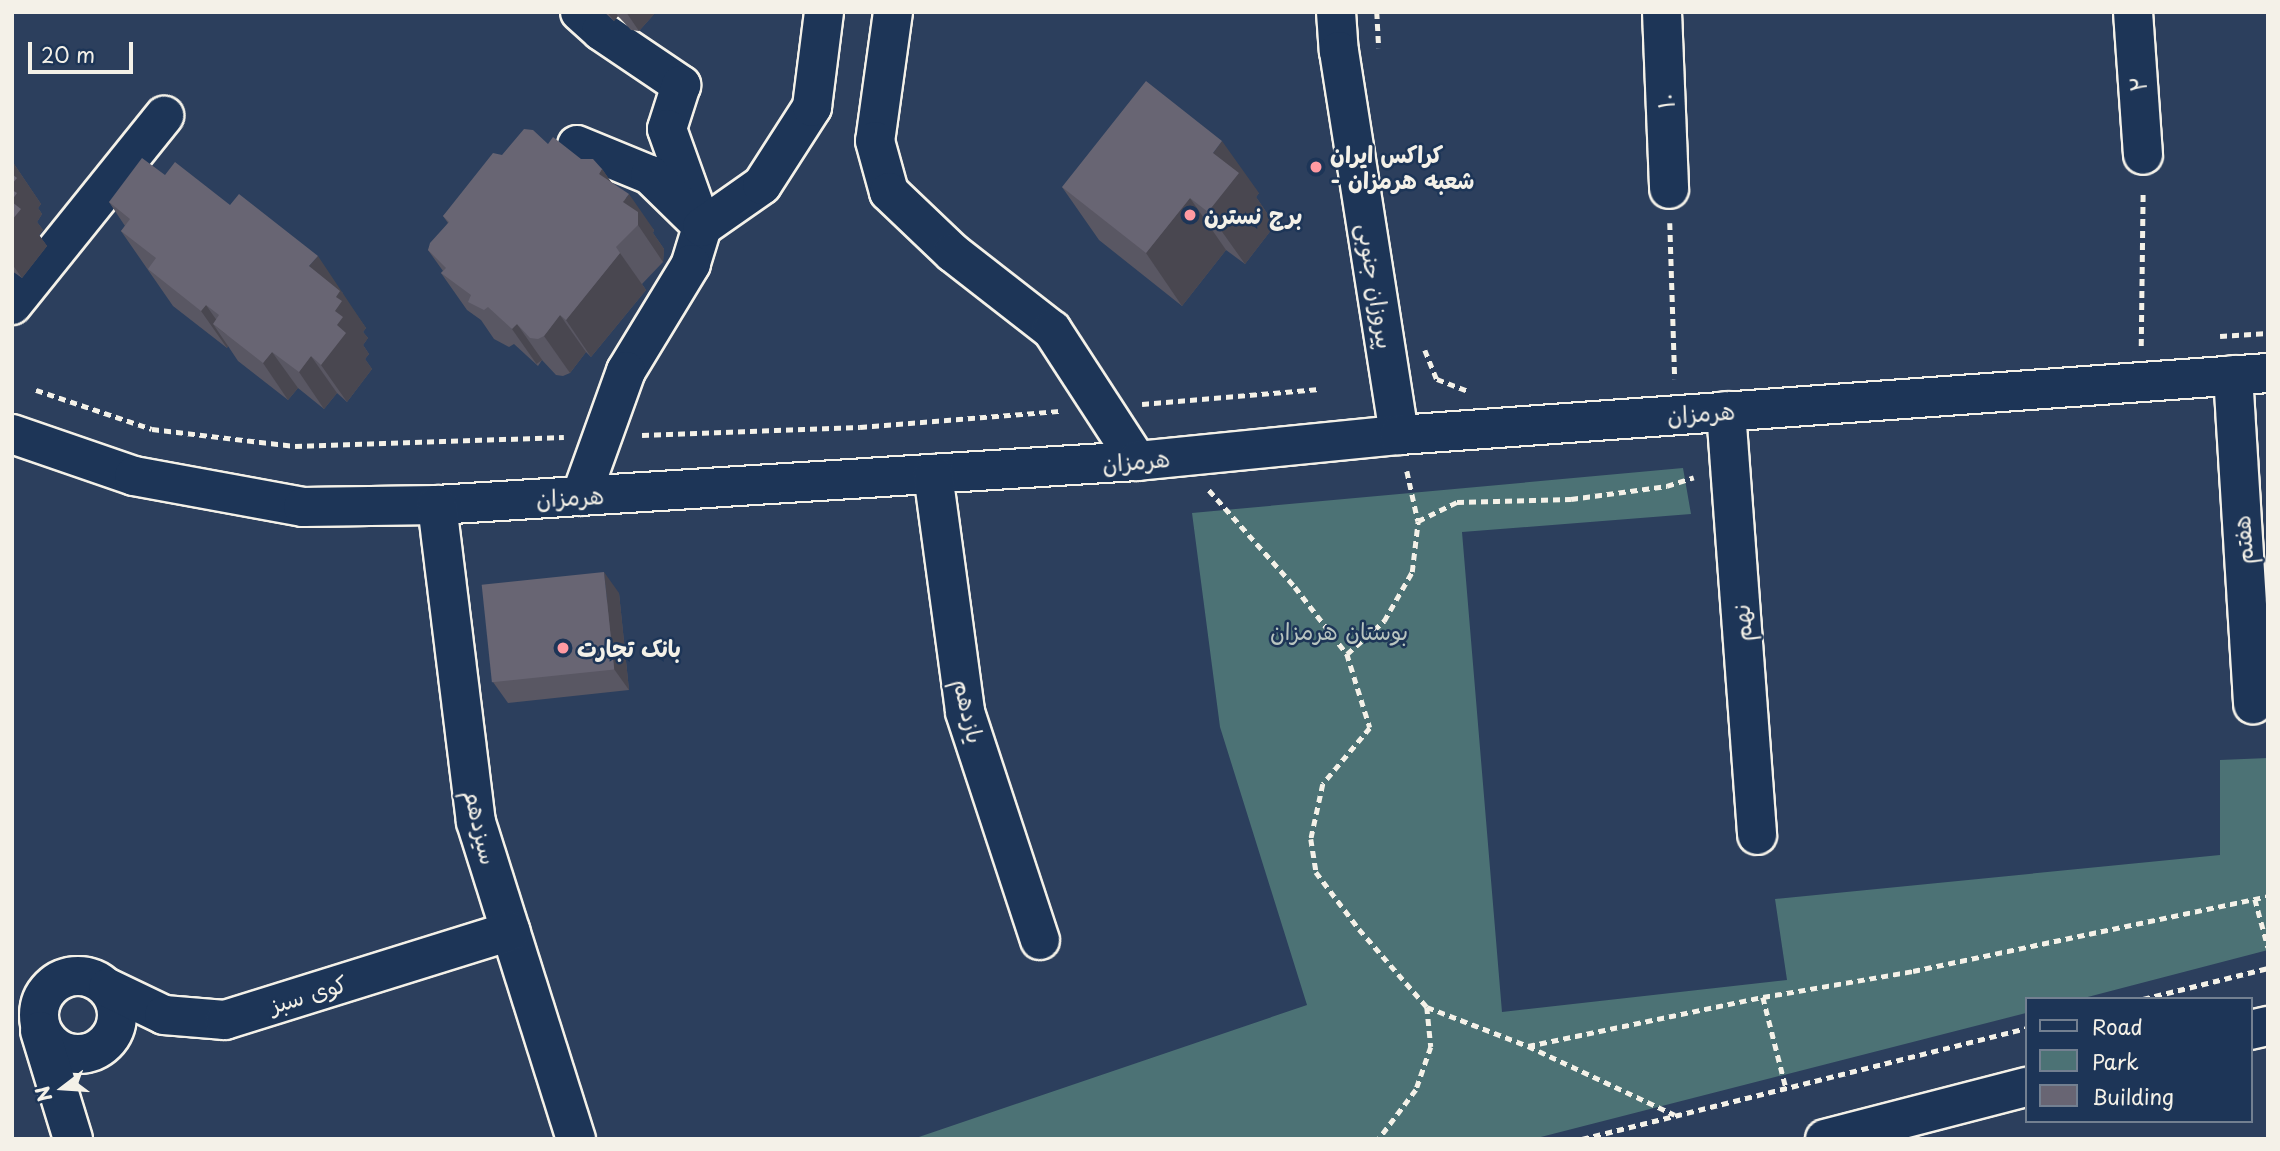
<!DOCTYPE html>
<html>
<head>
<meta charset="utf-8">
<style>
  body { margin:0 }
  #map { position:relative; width:2280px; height:1151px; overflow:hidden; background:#2c3f5d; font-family:"Playpen Sans","Playpen Sans Arabic",sans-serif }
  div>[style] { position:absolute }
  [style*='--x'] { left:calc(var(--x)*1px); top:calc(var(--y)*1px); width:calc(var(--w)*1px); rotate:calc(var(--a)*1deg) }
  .green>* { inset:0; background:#4c7275 }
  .path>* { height:4.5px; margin-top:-2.25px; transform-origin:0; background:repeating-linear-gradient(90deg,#f4f1e8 0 7px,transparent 0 12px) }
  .roads { filter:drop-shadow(2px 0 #f4f1e8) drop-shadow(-2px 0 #f4f1e8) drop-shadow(0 2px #f4f1e8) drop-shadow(0 -2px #f4f1e8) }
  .minor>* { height:38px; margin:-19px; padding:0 19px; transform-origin:19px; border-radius:19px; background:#1d3557 }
  .minor>.ring { margin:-19px; padding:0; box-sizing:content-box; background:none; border:38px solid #1d3557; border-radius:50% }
  .major>* { height:38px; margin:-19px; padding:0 19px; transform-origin:19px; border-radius:19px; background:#1d3557 }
  .wall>* { inset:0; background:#595763 }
  .shaded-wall>* { inset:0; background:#494750; transform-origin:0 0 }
  .building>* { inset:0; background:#686573; transform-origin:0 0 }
  .dots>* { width:19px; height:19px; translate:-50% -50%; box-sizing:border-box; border:4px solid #1d3557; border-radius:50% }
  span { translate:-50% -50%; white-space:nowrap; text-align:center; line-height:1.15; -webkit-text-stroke:5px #1d3557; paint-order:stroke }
  .street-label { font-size:23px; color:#f4f1e8 }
  .poi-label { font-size:23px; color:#f4f1e8; font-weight:700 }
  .left { translate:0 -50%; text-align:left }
  .park-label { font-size:23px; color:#b9c5c0 }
  .frame { position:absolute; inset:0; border:14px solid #f4f1e8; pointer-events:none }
  .legend { position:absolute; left:2025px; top:997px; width:228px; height:126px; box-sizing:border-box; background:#1d3557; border:2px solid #738091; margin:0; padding:9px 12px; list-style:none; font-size:21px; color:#f4f1e8 }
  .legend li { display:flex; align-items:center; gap:14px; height:35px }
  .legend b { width:35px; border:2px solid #738091 }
  .north { position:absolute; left:28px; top:1053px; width:70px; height:70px; -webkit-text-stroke:5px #1d3557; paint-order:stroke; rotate:253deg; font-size:19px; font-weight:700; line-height:28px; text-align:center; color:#f4f1e8 }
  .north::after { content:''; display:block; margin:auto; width:24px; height:32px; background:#f4f1e8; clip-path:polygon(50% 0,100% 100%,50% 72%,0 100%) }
  .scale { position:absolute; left:28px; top:42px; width:105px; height:32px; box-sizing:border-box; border:4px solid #f4f1e8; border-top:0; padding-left:9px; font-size:21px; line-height:24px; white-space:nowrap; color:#f4f1e8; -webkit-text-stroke:5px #1d3557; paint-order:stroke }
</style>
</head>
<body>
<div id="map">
  <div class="green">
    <div style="clip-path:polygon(1683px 468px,1691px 514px,1462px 532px,1502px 1012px,1787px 980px,1775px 899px,2220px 855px,2220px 760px,2268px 758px,2268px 950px,2080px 999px,2026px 999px,2026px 1013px,1533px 1139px,913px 1139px,1307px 1005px,1220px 727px,1192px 513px)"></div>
  </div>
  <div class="path">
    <div style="--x:1377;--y:12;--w:36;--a:87"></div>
    <div style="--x:1670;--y:223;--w:156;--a:88.2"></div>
    <div style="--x:2220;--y:336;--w:48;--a:-3.6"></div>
    <div style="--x:2141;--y:346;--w:156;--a:-89.3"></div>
    <div style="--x:1425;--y:350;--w:31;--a:68"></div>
    <div style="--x:1437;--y:379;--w:33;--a:21"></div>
    <div style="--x:36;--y:390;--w:122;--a:18.6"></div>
    <div style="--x:152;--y:429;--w:144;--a:6.8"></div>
    <div style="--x:295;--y:446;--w:269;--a:-1.9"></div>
    <div style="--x:1142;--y:404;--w:178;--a:-4.8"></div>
    <div style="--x:642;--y:435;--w:218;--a:-2.1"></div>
    <div style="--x:860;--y:427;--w:201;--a:-4.6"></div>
    <div style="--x:1407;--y:471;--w:51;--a:77.6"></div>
    <div style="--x:1209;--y:490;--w:130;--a:48.4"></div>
    <div style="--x:1295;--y:587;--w:85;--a:52.2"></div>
    <div style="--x:1347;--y:654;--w:77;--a:72.7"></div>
    <div style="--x:1370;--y:728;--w:73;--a:130"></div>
    <div style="--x:1323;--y:784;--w:56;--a:102.3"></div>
    <div style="--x:1311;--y:839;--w:33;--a:81"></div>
    <div style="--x:1316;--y:872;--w:71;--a:53"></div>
    <div style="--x:1359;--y:929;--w:103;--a:48.9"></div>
    <div style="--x:1427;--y:1007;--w:40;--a:84.3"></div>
    <div style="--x:1431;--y:1047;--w:46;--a:109.2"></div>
    <div style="--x:1416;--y:1090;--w:61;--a:127.1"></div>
    <div style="--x:1347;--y:654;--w:50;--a:-41.7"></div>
    <div style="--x:1384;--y:621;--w:56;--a:-60.3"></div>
    <div style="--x:1412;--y:572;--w:51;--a:-83.3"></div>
    <div style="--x:1418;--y:521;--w:43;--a:-26"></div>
    <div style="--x:1457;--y:502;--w:114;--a:-1.5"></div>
    <div style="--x:1571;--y:499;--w:97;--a:-7.7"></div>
    <div style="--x:1667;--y:486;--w:28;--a:-18"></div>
    <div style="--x:2255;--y:899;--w:50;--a:74.8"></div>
    <div style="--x:1763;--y:997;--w:94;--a:75.8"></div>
    <div style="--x:2143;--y:999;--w:129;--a:-13.9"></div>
    <div style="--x:1427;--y:1007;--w:108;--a:21.1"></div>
    <div style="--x:1528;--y:1046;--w:162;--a:25.1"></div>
    <div style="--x:1528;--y:1046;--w:240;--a:-11.8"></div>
    <div style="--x:1763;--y:997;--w:152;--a:-9.8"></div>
    <div style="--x:1913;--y:971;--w:363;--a:-11.9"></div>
    <div style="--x:1582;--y:1139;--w:458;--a:-14"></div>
  </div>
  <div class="roads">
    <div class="minor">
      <div style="--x:580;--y:12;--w:28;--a:42"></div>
      <div style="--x:601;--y:31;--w:97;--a:34"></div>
      <div style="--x:681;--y:85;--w:46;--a:107.7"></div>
      <div style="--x:667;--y:129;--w:104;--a:70.3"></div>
      <div style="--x:702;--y:227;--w:39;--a:107"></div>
      <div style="--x:691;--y:264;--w:125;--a:121.3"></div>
      <div style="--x:626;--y:371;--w:133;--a:109.8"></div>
      <div style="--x:893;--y:12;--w:130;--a:97.9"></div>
      <div style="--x:875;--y:141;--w:53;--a:74.6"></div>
      <div style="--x:889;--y:192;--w:88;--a:43.6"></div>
      <div style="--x:953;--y:253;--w:125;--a:37.9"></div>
      <div style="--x:1052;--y:330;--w:156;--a:57"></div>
      <div style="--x:1336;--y:12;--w:39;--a:86"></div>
      <div style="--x:1339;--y:51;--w:389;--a:81.1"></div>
      <div style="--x:1662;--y:12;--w:177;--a:87.7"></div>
      <div style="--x:2133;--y:12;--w:143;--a:86"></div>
      <div style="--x:577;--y:145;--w:79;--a:22.3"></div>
      <div style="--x:650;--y:175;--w:64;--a:44.4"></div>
      <div style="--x:702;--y:227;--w:73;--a:-35"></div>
      <div style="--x:762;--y:185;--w:93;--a:-57.3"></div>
      <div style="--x:812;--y:107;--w:96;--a:-82.8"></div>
      <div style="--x:12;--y:305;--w:243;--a:-51.2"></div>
      <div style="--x:2233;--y:375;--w:330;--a:86.5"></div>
      <div style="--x:1726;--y:411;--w:425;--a:85.8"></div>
      <div style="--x:12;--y:434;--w:129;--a:19"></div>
      <div style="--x:134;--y:476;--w:172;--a:10.4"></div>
      <div style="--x:303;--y:507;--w:134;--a:-0.9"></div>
      <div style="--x:437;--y:505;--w:701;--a:-3.6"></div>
      <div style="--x:1137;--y:461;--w:263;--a:-5.7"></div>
      <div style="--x:1399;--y:435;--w:871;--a:-4.08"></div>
      <div style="--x:933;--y:474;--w:240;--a:82.3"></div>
      <div style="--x:965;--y:712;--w:240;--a:71.8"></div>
      <div style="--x:437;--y:505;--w:319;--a:83"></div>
      <div style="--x:476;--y:822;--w:332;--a:72.5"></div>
      <div class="ring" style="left:39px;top:976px;width:40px;height:40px"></div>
      <div style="--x:108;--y:988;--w:62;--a:25.7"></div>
      <div style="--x:164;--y:1015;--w:61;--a:4.7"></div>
      <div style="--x:225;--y:1020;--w:299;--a:-17.3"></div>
      <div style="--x:40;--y:1031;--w:113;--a:73"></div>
    </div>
    <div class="major">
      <div style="--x:2250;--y:1030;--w:18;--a:-13"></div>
      <div style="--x:1825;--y:1139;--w:208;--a:-14.5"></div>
    </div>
  </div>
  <div class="wall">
    <div style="clip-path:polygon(604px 12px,656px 12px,639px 31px,631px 30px,618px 16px,614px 21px)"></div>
    <div style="clip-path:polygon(548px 144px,602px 169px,611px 182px,654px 230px,653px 233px,664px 249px,663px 262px,642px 284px,646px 290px,591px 357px,586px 352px,570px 373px,563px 376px,556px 375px,542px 360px,538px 366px,514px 344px,509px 347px,494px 339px,481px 320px,467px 310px,441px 273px,443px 271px,428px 250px,448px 223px,443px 216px,502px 155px)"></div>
    <div style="clip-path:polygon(12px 161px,41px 204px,38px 208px,42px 214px,37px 222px,43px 230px,39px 235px,47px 246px,22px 278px,12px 271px)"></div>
    <div style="clip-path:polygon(165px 175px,343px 293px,342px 294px,366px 328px,363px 332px,368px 338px,363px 345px,369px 354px,365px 359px,372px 369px,347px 402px,337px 393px,324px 409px,298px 388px,288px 400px,238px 361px,228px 346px,227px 348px,173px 306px,121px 231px,125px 226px,109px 202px)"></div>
    <div style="clip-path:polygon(1062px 187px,1259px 193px,1256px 197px,1275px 225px,1245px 264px,1226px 250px,1182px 306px,1099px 240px)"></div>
    <div style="clip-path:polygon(619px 593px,629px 690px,508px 703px,493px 682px)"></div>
  </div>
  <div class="shaded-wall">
    <div style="clip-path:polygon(607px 12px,615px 12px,618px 16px,614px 21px)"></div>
    <div style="clip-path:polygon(626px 12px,656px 12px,639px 31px)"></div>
    <div style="clip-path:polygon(1222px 141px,1259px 193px,1256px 197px,1275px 225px,1245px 264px,1208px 212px,1213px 153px)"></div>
    <div style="clip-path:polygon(12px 161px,41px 204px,38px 208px,42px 214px,37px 222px,43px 230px,39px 235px,47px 246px,22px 278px,12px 264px)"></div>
    <div style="clip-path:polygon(602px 169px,624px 201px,629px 194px,654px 230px,653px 233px,664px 249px,663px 262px,638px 225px,599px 174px)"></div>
    <div style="clip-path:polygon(1190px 198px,1226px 250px,1182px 306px,1146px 253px)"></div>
    <div style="clip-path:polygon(620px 253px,646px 290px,591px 357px,566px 320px)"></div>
    <div style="clip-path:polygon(318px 256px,366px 328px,363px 332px,368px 338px,363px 345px,369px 354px,365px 359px,372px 369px,347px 402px,321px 365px,337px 325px,309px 266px)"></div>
    <div style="clip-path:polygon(206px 305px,227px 335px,213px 324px,228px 346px,227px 348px,201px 311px)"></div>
    <div style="clip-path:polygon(560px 315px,586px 352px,570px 373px,544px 336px)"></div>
    <div style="left:517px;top:324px;width:44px;height:7px;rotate:55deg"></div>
    <div style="clip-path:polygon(272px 352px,298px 388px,288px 400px,263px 363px)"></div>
    <div style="clip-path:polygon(311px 356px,337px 393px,324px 409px,299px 372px)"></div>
    <div style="clip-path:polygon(604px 572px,619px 593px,629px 690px,614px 669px)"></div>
  </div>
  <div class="building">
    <div style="clip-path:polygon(1146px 81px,1222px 141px,1213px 153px,1239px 173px,1208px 212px,1190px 198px,1146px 253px,1062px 187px)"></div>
    <div style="clip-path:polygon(524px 129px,533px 130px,548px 144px,553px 137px,581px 159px,593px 159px,602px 169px,599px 174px,629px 194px,623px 202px,638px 212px,638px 225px,616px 247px,620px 253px,566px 320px,560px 315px,544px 336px,538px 339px,530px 338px,517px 324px,512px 329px,488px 307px,484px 310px,468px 302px,471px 295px,441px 273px,446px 268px,428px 250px,430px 243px,449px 222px,443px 216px,493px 153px,502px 155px)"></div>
    <div style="clip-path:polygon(142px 158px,165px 175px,175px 162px,230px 205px,239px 194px,318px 256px,309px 266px,340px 291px,336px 297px,342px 301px,335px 311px,343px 317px,337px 325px,346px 333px,321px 365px,311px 356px,299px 372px,272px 352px,263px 363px,213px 324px,219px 315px,206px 305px,201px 311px,148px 269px,156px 258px,121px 231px,130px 219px,109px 202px)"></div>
    <div style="clip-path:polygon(12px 174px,17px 178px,12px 184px)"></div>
    <div style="clip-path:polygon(12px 190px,17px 193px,12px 200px)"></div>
    <div style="clip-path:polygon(12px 202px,21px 209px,12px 220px)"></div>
    <div style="left:604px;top:572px;width:98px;height:123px;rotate:84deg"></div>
  </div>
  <div class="dots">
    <div style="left:1316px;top:167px;background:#ff9aa2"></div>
    <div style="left:1190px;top:215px;background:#ff9aa2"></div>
    <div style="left:563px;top:648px;background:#ff9aa2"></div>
  </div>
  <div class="street-label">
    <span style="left:2138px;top:84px;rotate:-94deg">۲</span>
    <span style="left:1666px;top:101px;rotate:-92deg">۱۰</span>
    <span style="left:1376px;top:286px;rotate:81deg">پیروزان جنوبی</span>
    <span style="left:1701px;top:413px;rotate:-4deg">هرمزان</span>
    <span style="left:1136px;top:461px;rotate:-5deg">هرمزان</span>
    <span style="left:570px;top:497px;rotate:-3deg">هرمزان</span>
    <span style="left:2243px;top:540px;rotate:-94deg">هفتم</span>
    <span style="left:1742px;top:623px;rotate:-94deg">نهم</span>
    <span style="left:969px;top:711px;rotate:77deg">یازدهم</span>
    <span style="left:481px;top:827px;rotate:77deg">سیزدهم</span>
    <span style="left:308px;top:994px;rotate:-17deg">کوی سبز</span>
  </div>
  <div class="poi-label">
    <span class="left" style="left:1330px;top:167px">کراکس ایران<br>- شعبه هرمزان</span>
    <span class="left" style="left:1204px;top:215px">برج نسترن</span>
    <span class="left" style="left:577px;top:648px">بانک تجارت</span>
  </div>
  <div class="park-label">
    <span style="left:1339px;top:631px">بوستان هرمزان</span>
  </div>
  <div class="frame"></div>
  <ul class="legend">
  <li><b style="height:9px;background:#1d3557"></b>Road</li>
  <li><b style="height:19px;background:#4c7275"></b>Park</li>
  <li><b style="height:19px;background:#686573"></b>Building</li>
  </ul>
  <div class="north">N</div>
  <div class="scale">20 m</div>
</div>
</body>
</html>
